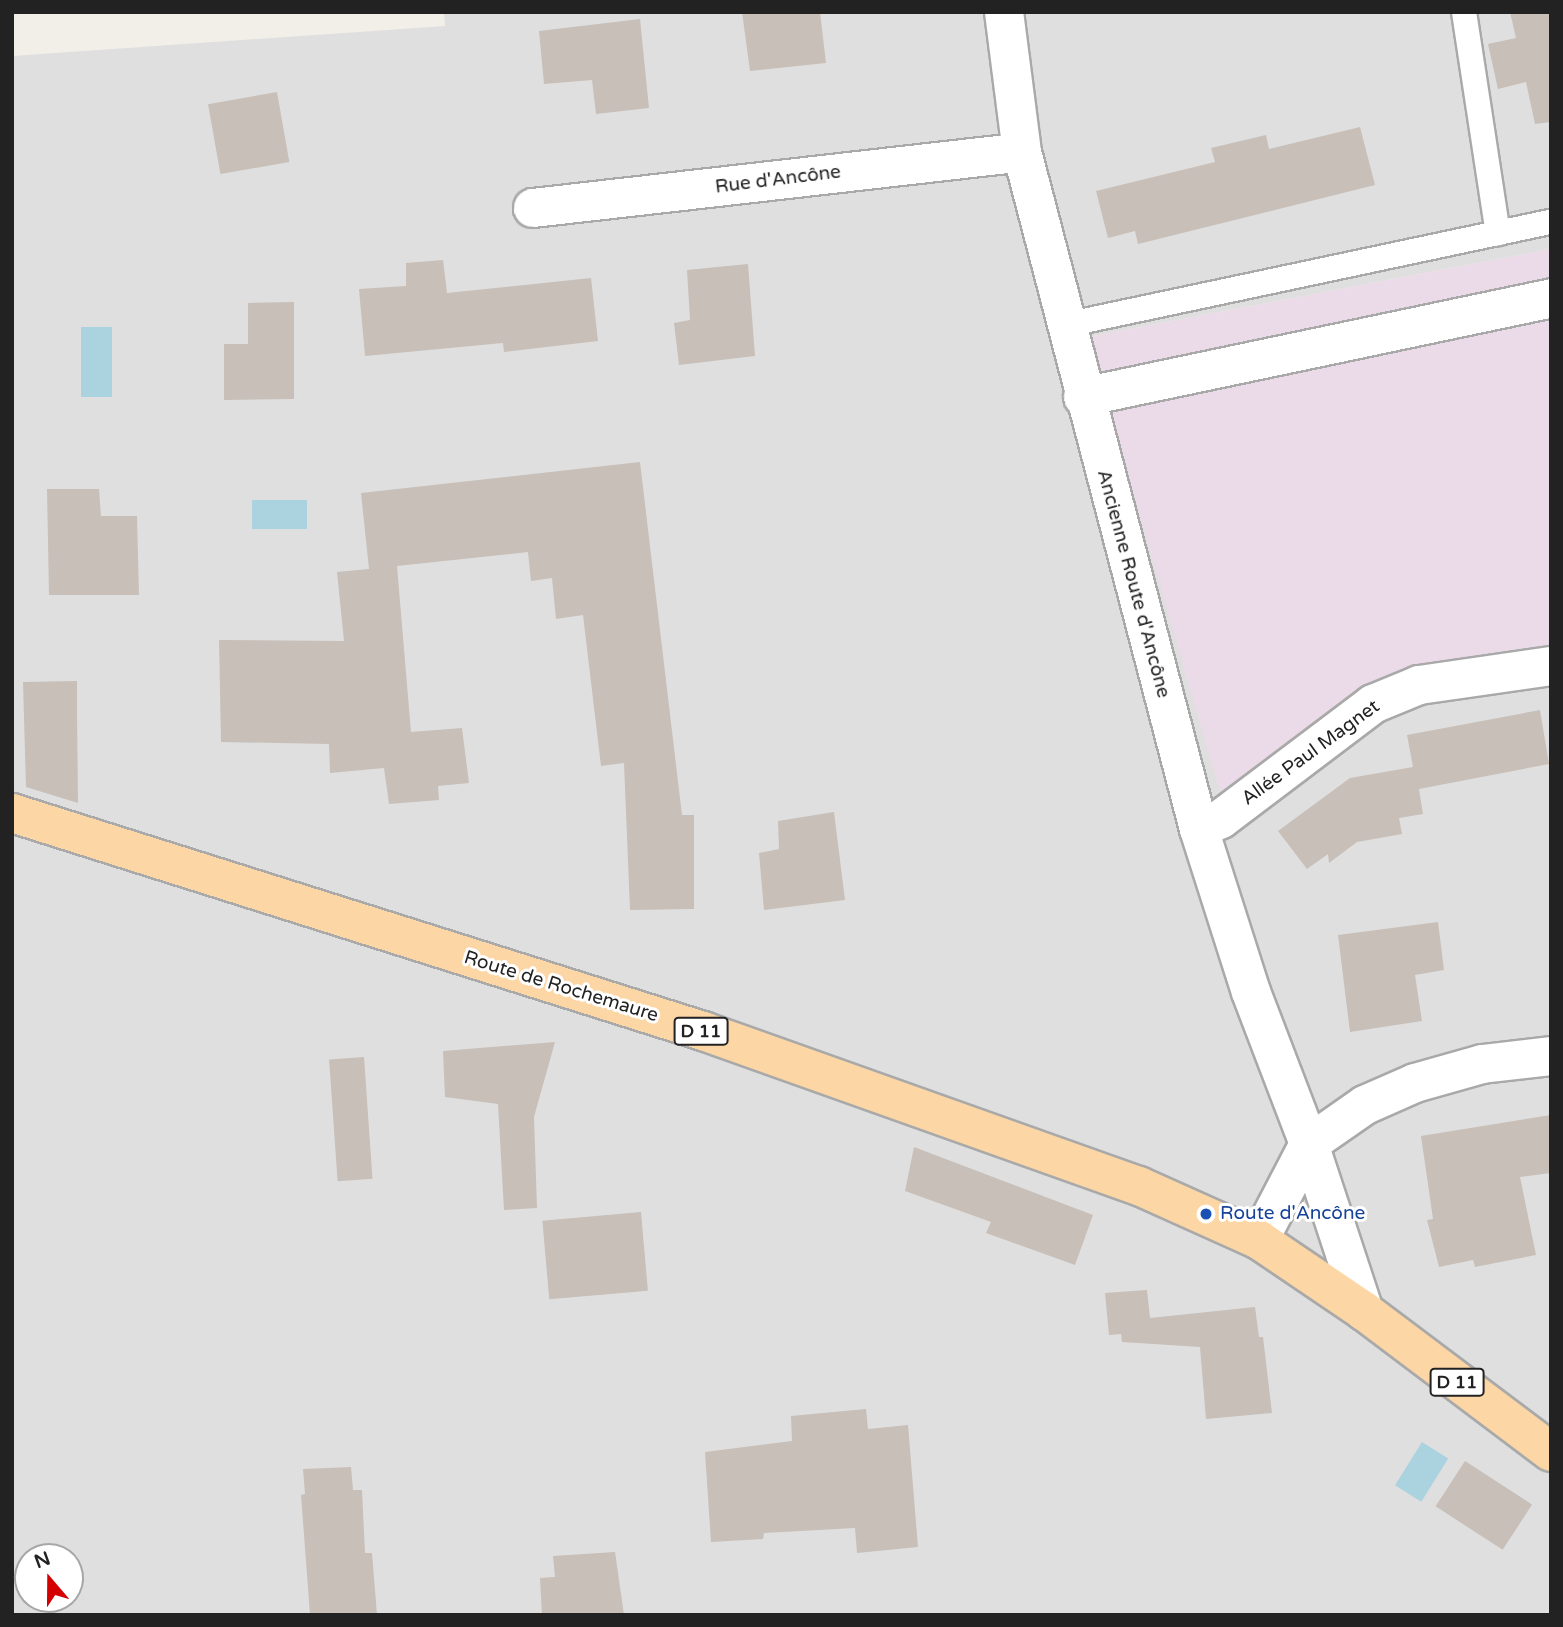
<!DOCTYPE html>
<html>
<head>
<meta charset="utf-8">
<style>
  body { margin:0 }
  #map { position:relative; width:1563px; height:1627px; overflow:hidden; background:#f2efe9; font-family:"Varela Round",sans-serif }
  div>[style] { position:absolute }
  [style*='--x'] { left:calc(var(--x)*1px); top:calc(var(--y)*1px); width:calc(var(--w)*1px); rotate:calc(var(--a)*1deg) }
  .residential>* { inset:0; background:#e0dfdf }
  .industrial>* { inset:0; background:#ebdbe8 }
  .water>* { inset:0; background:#aad3df; transform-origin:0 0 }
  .building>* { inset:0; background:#c7bfb8; transform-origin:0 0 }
  .roads { filter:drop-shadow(2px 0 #a9a9a9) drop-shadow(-2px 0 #a9a9a9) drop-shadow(0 2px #a9a9a9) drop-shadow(0 -2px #a9a9a9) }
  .lane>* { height:24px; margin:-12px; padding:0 12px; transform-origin:12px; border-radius:12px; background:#fff }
  .street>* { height:38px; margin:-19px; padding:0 19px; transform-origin:19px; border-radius:19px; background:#fff }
  .primary>* { height:38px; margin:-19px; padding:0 19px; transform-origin:19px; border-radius:19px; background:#fcd6a4 }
  .dots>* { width:19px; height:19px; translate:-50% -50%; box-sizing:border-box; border:4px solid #fff; border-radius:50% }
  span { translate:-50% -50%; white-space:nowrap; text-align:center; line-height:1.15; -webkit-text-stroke:6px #fff; paint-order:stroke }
  .shield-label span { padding:2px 5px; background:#fff; border:2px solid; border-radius:5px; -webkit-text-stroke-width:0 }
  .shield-label { font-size:18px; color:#222; font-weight:700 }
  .street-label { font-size:19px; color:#222 }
  .transit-label { font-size:19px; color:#164399 }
  .left { translate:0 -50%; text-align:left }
  .frame { position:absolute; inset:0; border:14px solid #222; pointer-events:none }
  .north { position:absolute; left:14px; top:1543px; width:70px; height:70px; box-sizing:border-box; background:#fff; border:2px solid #a7a7a7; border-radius:50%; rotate:340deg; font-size:19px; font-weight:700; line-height:28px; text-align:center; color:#222 }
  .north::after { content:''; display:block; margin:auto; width:24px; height:32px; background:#d40000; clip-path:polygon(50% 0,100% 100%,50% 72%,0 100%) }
</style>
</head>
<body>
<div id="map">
  <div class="residential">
    <div style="clip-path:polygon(evenodd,444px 12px,1551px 12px,1551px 249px,1088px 337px,1407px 671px,1551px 652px,1551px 1615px,12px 1615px,12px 56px,445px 26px,444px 12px,28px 1557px,70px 1557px,70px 1599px,28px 1599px,28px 1557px)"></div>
  </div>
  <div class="industrial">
    <div style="clip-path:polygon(1551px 249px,1551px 652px,1407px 671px,1220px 791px,1088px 337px)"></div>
  </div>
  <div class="water">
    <div style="left:81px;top:327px;width:31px;height:70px"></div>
    <div style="left:307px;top:500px;width:29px;height:55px;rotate:90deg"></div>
    <div style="left:1422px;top:1442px;width:31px;height:51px;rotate:32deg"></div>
  </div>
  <div class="building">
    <div style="clip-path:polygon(742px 12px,820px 12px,826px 63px,750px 71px)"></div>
    <div style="clip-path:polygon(1510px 12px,1551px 12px,1551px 122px,1535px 124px,1526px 82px,1498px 89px,1488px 44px,1516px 38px)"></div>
    <div style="clip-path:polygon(640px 19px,649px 108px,596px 114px,592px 80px,544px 84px,539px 31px)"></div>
    <div style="left:277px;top:92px;width:71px;height:70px;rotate:80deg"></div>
    <div style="clip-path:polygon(1360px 127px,1375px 185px,1138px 244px,1135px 231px,1108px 238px,1096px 191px,1215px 162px,1211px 148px,1266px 135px,1269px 149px)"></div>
    <div style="clip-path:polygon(443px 260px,447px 293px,591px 278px,598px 341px,504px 352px,503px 343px,365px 356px,359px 289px,406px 286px,406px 263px)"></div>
    <div style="clip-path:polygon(748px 264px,755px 356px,679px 365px,674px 323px,690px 320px,687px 270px)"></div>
    <div style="clip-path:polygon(294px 302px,294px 399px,224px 400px,224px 344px,248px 344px,248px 303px)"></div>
    <div style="clip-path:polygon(640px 462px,682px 815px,694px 815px,694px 909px,630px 910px,624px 763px,601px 766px,583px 615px,556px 619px,552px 578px,531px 581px,528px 552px,397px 566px,411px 732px,462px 728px,469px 783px,438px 786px,439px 800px,389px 804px,384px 768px,330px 773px,329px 744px,221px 742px,219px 640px,344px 641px,337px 572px,369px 569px,361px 493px)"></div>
    <div style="clip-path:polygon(47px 489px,99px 489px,101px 516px,137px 516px,139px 595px,49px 595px)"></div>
    <div style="clip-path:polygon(77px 681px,77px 711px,78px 803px,26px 787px,23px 682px)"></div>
    <div style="clip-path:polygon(1540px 710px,1549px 764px,1419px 789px,1423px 814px,1399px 818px,1402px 834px,1357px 842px,1329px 863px,1328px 854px,1307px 869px,1278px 831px,1350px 778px,1413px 767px,1407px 735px)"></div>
    <div style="clip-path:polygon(834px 812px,845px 900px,764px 910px,759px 853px,779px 849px,778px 821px)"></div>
    <div style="clip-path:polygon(1438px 922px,1444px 970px,1415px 975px,1422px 1021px,1350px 1032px,1338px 935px)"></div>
    <div style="clip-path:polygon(555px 1042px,534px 1117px,537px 1208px,504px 1210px,498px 1104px,445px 1097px,443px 1051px)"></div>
    <div style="left:364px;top:1057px;width:122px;height:35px;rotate:86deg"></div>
    <div style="clip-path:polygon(1551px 1115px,1551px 1173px,1520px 1177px,1536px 1255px,1475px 1267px,1473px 1260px,1439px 1267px,1427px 1220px,1433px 1219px,1421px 1136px)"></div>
    <div style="clip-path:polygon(914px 1147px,1093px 1215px,1075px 1265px,986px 1233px,991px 1222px,905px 1191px)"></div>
    <div style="left:641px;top:1212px;width:79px;height:99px;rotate:85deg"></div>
    <div style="clip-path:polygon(1147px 1290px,1150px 1318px,1255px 1307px,1259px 1337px,1263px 1337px,1272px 1413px,1206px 1419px,1200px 1347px,1122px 1342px,1121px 1334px,1109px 1335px,1105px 1293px)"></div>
    <div style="clip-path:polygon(866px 1409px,868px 1429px,908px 1425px,918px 1547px,857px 1553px,855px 1528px,764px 1533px,763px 1539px,711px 1542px,705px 1452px,792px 1441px,791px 1416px)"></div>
    <div style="left:1465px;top:1461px;width:80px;height:54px;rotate:33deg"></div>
    <div style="clip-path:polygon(351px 1467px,353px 1490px,362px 1490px,365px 1553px,372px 1553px,377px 1615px,310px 1615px,301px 1495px,305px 1494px,303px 1469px)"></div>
    <div style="clip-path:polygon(615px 1552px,624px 1615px,542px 1615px,540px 1578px,555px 1577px,553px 1556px)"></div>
  </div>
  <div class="roads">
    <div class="lane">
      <div style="--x:1464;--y:12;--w:224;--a:81.3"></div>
      <div style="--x:1065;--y:325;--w:497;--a:-12"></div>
    </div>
    <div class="street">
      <div style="--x:1004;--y:12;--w:141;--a:82.7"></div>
      <div style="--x:1022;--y:152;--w:700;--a:75.35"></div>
      <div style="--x:1199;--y:829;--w:171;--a:72.3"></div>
      <div style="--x:1251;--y:992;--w:163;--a:69.1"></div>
      <div style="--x:1309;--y:1144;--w:176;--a:71.8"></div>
      <div style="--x:533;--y:208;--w:492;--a:-6.5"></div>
      <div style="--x:1083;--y:397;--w:478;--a:-11.9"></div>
      <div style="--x:1199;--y:829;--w:24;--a:-24"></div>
      <div style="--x:1221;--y:819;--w:191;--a:-37.1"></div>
      <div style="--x:1373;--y:704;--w:50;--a:-22.4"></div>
      <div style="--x:1419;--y:685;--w:133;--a:-8.2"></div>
      <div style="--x:1259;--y:1240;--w:108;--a:-62.5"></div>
      <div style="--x:1309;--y:1144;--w:68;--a:-34.9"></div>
      <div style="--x:1365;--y:1105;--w:55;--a:-23.7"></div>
      <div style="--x:1415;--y:1083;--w:70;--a:-15.8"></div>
      <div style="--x:1482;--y:1064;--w:69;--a:-6.6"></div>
    </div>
    <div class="primary">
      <div style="--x:12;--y:813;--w:725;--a:17.51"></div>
      <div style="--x:703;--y:1031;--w:463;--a:19.6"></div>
      <div style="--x:1139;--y:1186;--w:132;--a:24.2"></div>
      <div style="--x:1259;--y:1240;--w:127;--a:34.1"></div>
      <div style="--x:1364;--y:1311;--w:234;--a:37"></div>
    </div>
  </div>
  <div class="dots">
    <div style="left:1206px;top:1214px;background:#1a4fb4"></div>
  </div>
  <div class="shield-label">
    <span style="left:701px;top:1031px">D 11</span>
    <span style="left:1457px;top:1382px">D 11</span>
  </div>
  <div class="street-label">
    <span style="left:778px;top:180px;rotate:-7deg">Rue d'Ancône</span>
    <span style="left:1133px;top:584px;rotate:75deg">Ancienne Route d'Ancône</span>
    <span style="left:1311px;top:753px;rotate:-36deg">Allée Paul Magnet</span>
    <span style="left:561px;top:987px;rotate:17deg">Route de Rochemaure</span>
  </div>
  <div class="transit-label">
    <span class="left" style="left:1220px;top:1214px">Route d'Ancône</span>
  </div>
  <div class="frame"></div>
  <div class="north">N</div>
</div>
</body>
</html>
